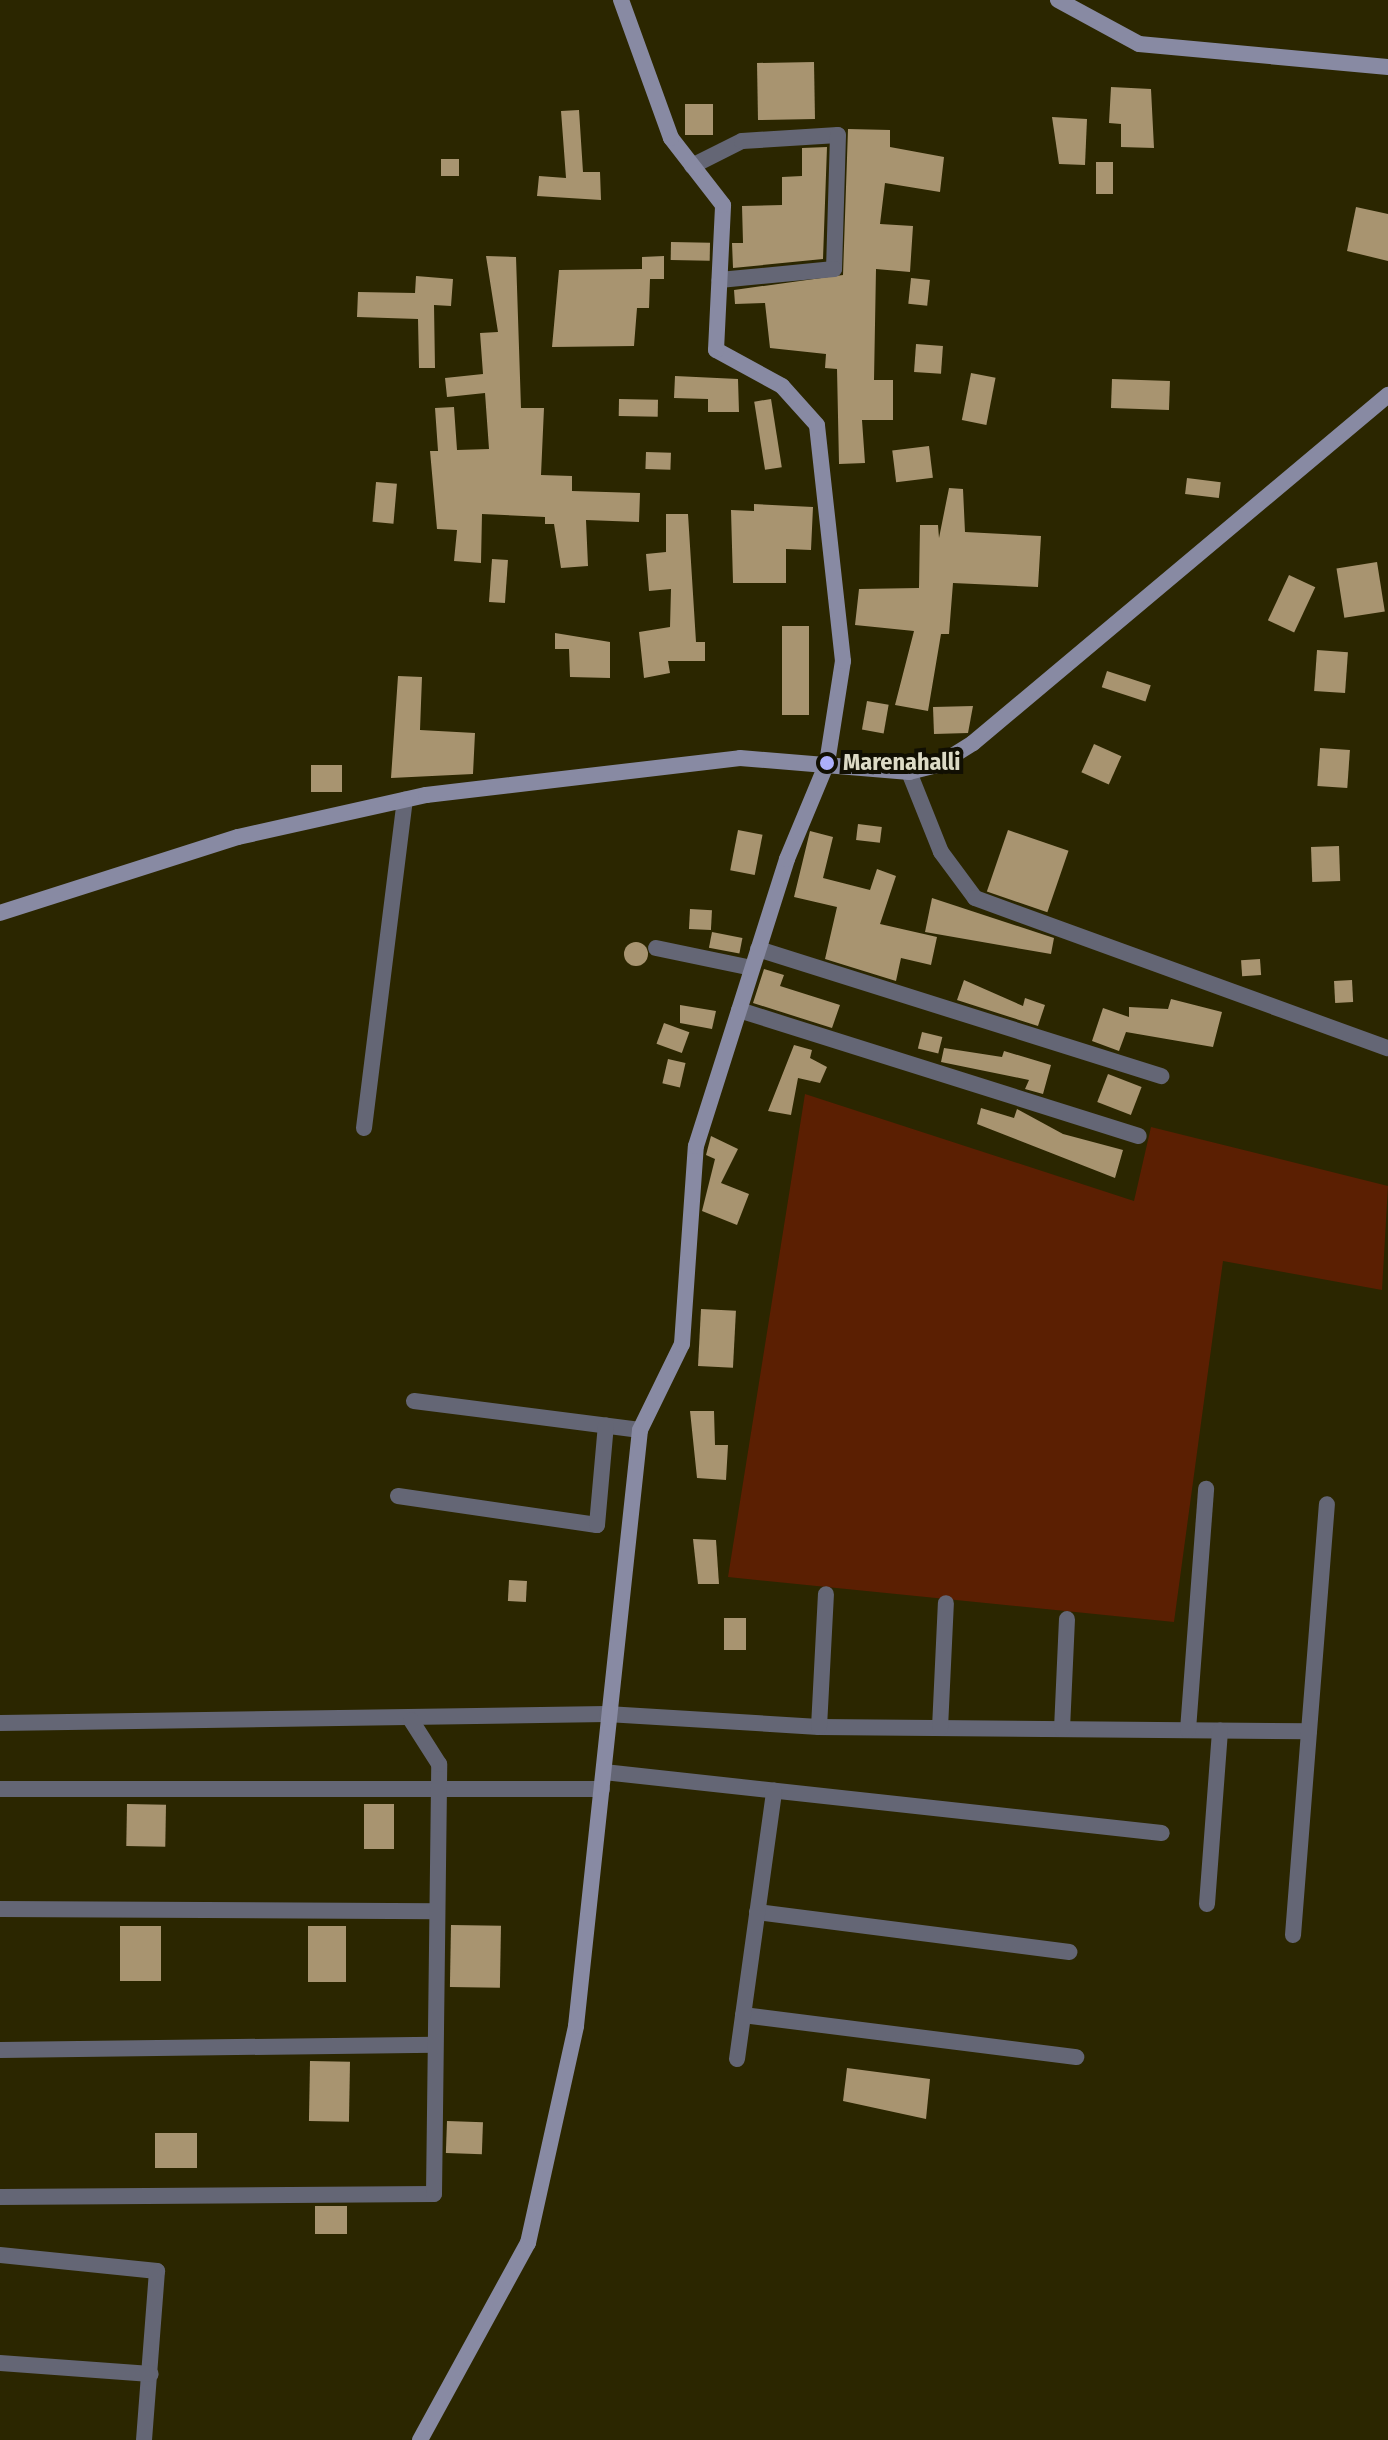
<!DOCTYPE html>
<html>
<head>
<meta charset="utf-8">
<style>
  body { margin:0 }
  #map { position:relative; width:1388px; height:2440px; overflow:hidden; background:#2b2600; font-family:"Fira Sans Condensed",sans-serif }
  div>[style] { position:absolute }
  [style*='--x'] { left:calc(var(--x)*1px); top:calc(var(--y)*1px); width:calc(var(--w)*1px); rotate:calc(var(--a)*1deg) }
  .green>* { inset:0; background:#5b1f02 }
  .building>* { inset:0; background:#a89470; transform-origin:0 0 }
  .round { border-radius:50% }
  .street>* { height:16px; margin:-8px; padding:0 8px; transform-origin:8px; border-radius:8px; background:#646675 }
  .secondary>* { height:16px; margin:-8px; padding:0 8px; transform-origin:8px; border-radius:8px; background:#888aa3 }
  .dots>* { width:22px; height:22px; translate:-50% -50%; box-sizing:border-box; border:4px solid #110f02; border-radius:50% }
  span { translate:-50% -50%; white-space:nowrap; text-align:center; line-height:1.15; -webkit-text-stroke:8px #110f02; paint-order:stroke }
  .poi-label { font-size:24px; color:#dddbc6; font-weight:700 }
  .left { translate:0 -50%; text-align:left }
</style>
</head>
<body>
<div id="map">
  <div class="green">
    <div style="clip-path:polygon(805px 1094px,1134px 1201px,1151px 1127px,1388px 1186px,1382px 1290px,1223px 1261px,1174px 1622px,728px 1577px)"></div>
  </div>
  <div class="building">
    <div style="left:814px;top:62px;width:57px;height:57px;rotate:89deg"></div>
    <div style="clip-path:polygon(1111px 87px,1151px 89px,1154px 148px,1121px 147px,1121px 124px,1109px 123px)"></div>
    <div style="left:713px;top:104px;width:31px;height:28px;rotate:90deg"></div>
    <div style="clip-path:polygon(579px 110px,583px 172px,600px 172px,601px 200px,537px 196px,539px 176px,566px 178px,561px 111px)"></div>
    <div style="clip-path:polygon(1052px 117px,1087px 119px,1085px 165px,1059px 164px)"></div>
    <div style="clip-path:polygon(848px 129px,890px 130px,890px 147px,944px 157px,940px 192px,885px 183px,880px 224px,913px 226px,910px 272px,876px 269px,874px 380px,893px 380px,893px 420px,862px 420px,865px 463px,839px 464px,837px 369px,825px 368px,826px 354px,770px 348px,765px 303px,735px 304px,734px 290px,843px 275px)"></div>
    <div style="clip-path:polygon(827px 147px,823px 259px,733px 268px,732px 243px,743px 243px,742px 206px,782px 205px,782px 177px,802px 176px,802px 148px)"></div>
    <div style="left:441px;top:159px;width:18px;height:17px"></div>
    <div style="left:1096px;top:162px;width:17px;height:32px"></div>
    <div style="clip-path:polygon(1356px 207px,1388px 214px,1388px 261px,1347px 251px)"></div>
    <div style="left:671px;top:242px;width:39px;height:18px;rotate:1deg"></div>
    <div style="clip-path:polygon(486px 256px,516px 257px,521px 408px,544px 408px,541px 475px,572px 476px,572px 491px,640px 493px,639px 522px,586px 520px,588px 566px,561px 568px,554px 524px,545px 524px,545px 517px,482px 514px,481px 563px,454px 561px,457px 530px,437px 529px,430px 451px,438px 451px,435px 408px,454px 407px,457px 450px,489px 449px,485px 393px,447px 397px,445px 378px,483px 374px,480px 333px,498px 332px)"></div>
    <div style="clip-path:polygon(664px 256px,664px 279px,650px 279px,649px 308px,637px 308px,634px 346px,552px 347px,559px 270px,642px 269px,642px 257px)"></div>
    <div style="clip-path:polygon(416px 276px,453px 279px,451px 306px,434px 305px,435px 368px,419px 368px,418px 319px,357px 317px,358px 292px,415px 293px)"></div>
    <div style="left:911px;top:278px;width:19px;height:26px;rotate:6deg"></div>
    <div style="left:916px;top:344px;width:27px;height:28px;rotate:4deg"></div>
    <div style="left:971px;top:373px;width:25px;height:48px;rotate:11deg"></div>
    <div style="clip-path:polygon(675px 376px,738px 379px,739px 412px,708px 412px,708px 399px,674px 398px)"></div>
    <div style="left:1112px;top:379px;width:58px;height:29px;rotate:2deg"></div>
    <div style="left:619px;top:399px;width:39px;height:17px;rotate:1deg"></div>
    <div style="left:771px;top:399px;width:69px;height:17px;rotate:81deg"></div>
    <div style="left:929px;top:446px;width:32px;height:37px;rotate:83deg"></div>
    <div style="left:646px;top:452px;width:25px;height:17px;rotate:2deg"></div>
    <div style="left:1187px;top:478px;width:34px;height:16px;rotate:7deg"></div>
    <div style="left:376px;top:482px;width:21px;height:40px;rotate:5deg"></div>
    <div style="clip-path:polygon(949px 488px,963px 489px,965px 532px,1041px 536px,1038px 587px,953px 583px,949px 634px,941px 634px,928px 711px,895px 705px,914px 631px,855px 625px,859px 589px,919px 588px,920px 525px,938px 525px,939px 538px)"></div>
    <div style="clip-path:polygon(754px 504px,813px 507px,811px 550px,786px 549px,786px 583px,733px 583px,731px 510px,754px 511px)"></div>
    <div style="clip-path:polygon(666px 514px,688px 514px,696px 642px,705px 642px,705px 661px,668px 661px,670px 673px,644px 678px,639px 632px,670px 627px,671px 589px,649px 591px,646px 554px,666px 552px)"></div>
    <div style="left:492px;top:559px;width:16px;height:43px;rotate:4deg"></div>
    <div style="left:1377px;top:562px;width:50px;height:41px;rotate:81deg"></div>
    <div style="left:1289px;top:575px;width:29px;height:50px;rotate:25deg"></div>
    <div style="left:782px;top:626px;width:27px;height:89px"></div>
    <div style="clip-path:polygon(555px 633px,610px 642px,610px 678px,570px 677px,569px 649px,555px 649px)"></div>
    <div style="left:1317px;top:650px;width:31px;height:41px;rotate:4deg"></div>
    <div style="left:1107px;top:671px;width:46px;height:17px;rotate:18deg"></div>
    <div style="clip-path:polygon(398px 676px,422px 677px,420px 730px,475px 733px,473px 774px,391px 778px)"></div>
    <div style="left:867px;top:701px;width:22px;height:29px;rotate:10deg"></div>
    <div style="clip-path:polygon(973px 706px,968px 733px,934px 734px,933px 707px)"></div>
    <div style="left:1094px;top:744px;width:30px;height:31px;rotate:24deg"></div>
    <div style="left:1320px;top:748px;width:30px;height:38px;rotate:4deg"></div>
    <div style="left:311px;top:765px;width:31px;height:27px"></div>
    <div style="left:858px;top:824px;width:24px;height:16px;rotate:7deg"></div>
    <div style="left:738px;top:830px;width:25px;height:41px;rotate:11deg"></div>
    <div style="left:1008px;top:830px;width:64px;height:65px;rotate:19deg"></div>
    <div style="clip-path:polygon(810px 831px,833px 837px,823px 878px,870px 890px,877px 869px,896px 876px,880px 924px,937px 937px,931px 965px,901px 958px,896px 981px,825px 959px,837px 907px,794px 897px)"></div>
    <div style="left:1339px;top:846px;width:35px;height:28px;rotate:88deg"></div>
    <div style="clip-path:polygon(932px 898px,1054px 938px,1051px 954px,925px 932px)"></div>
    <div style="left:690px;top:909px;width:22px;height:20px;rotate:3deg"></div>
    <div style="left:712px;top:932px;width:31px;height:16px;rotate:11deg"></div>
    <div class="round" style="left:624px;top:942px;width:24px;height:24px"></div>
    <div style="left:1260px;top:959px;width:16px;height:19px;rotate:86deg"></div>
    <div style="clip-path:polygon(764px 969px,784px 975px,780px 986px,840px 1005px,832px 1028px,753px 1003px)"></div>
    <div style="clip-path:polygon(964px 980px,1023px 1006px,1025px 998px,1045px 1005px,1038px 1026px,957px 1000px)"></div>
    <div style="left:1352px;top:980px;width:22px;height:18px;rotate:87deg"></div>
    <div style="clip-path:polygon(1171px 999px,1222px 1012px,1213px 1047px,1126px 1032px,1119px 1051px,1092px 1041px,1103px 1008px,1129px 1017px,1129px 1007px,1168px 1009px)"></div>
    <div style="clip-path:polygon(680px 1005px,716px 1011px,712px 1029px,680px 1023px)"></div>
    <div style="left:664px;top:1023px;width:27px;height:22px;rotate:20deg"></div>
    <div style="left:922px;top:1032px;width:21px;height:17px;rotate:14deg"></div>
    <div style="clip-path:polygon(794px 1045px,812px 1050px,810px 1058px,827px 1067px,820px 1083px,798px 1078px,791px 1115px,768px 1111px)"></div>
    <div style="clip-path:polygon(944px 1048px,1002px 1057px,1004px 1051px,1051px 1065px,1043px 1094px,1025px 1089px,1029px 1080px,941px 1062px)"></div>
    <div style="left:668px;top:1059px;width:18px;height:25px;rotate:13deg"></div>
    <div style="left:1108px;top:1074px;width:36px;height:30px;rotate:21deg"></div>
    <div style="clip-path:polygon(981px 1108px,1014px 1118px,1017px 1109px,1063px 1134px,1123px 1150px,1115px 1178px,977px 1124px)"></div>
    <div style="clip-path:polygon(711px 1136px,738px 1149px,721px 1183px,749px 1194px,737px 1225px,702px 1211px,715px 1159px,706px 1155px)"></div>
    <div style="left:701px;top:1309px;width:35px;height:57px;rotate:3deg"></div>
    <div style="clip-path:polygon(690px 1411px,714px 1411px,715px 1445px,728px 1445px,726px 1480px,697px 1478px)"></div>
    <div style="clip-path:polygon(693px 1539px,716px 1540px,719px 1584px,698px 1584px)"></div>
    <div style="left:509px;top:1580px;width:18px;height:21px;rotate:3deg"></div>
    <div style="left:724px;top:1618px;width:22px;height:32px"></div>
    <div style="left:127px;top:1804px;width:39px;height:42px;rotate:1deg"></div>
    <div style="left:364px;top:1804px;width:30px;height:45px"></div>
    <div style="left:451px;top:1925px;width:50px;height:62px;rotate:1deg"></div>
    <div style="left:120px;top:1926px;width:41px;height:55px"></div>
    <div style="left:308px;top:1926px;width:38px;height:56px"></div>
    <div style="left:310px;top:2061px;width:40px;height:60px;rotate:1deg"></div>
    <div style="clip-path:polygon(847px 2068px,930px 2079px,926px 2119px,843px 2101px)"></div>
    <div style="left:447px;top:2121px;width:36px;height:32px;rotate:2deg"></div>
    <div style="left:155px;top:2133px;width:42px;height:35px"></div>
    <div style="left:315px;top:2206px;width:32px;height:28px"></div>
  </div>
  <div class="street">
    <div style="--x:692;--y:166;--w:56;--a:-26.6"></div>
    <div style="--x:742;--y:141;--w:96;--a:-3.6"></div>
    <div style="--x:838;--y:135;--w:134;--a:91.7"></div>
    <div style="--x:834;--y:269;--w:115;--a:174.5"></div>
    <div style="--x:909;--y:772;--w:86;--a:68.2"></div>
    <div style="--x:941;--y:852;--w:57;--a:53.5"></div>
    <div style="--x:975;--y:898;--w:439;--a:20"></div>
    <div style="--x:656;--y:948;--w:98;--a:11.8"></div>
    <div style="--x:758;--y:949;--w:423;--a:17.5"></div>
    <div style="--x:739;--y:1010;--w:419;--a:17.5"></div>
    <div style="--x:364;--y:1128;--w:331;--a:-82.9"></div>
    <div style="--x:414;--y:1401;--w:228;--a:7.3"></div>
    <div style="--x:398;--y:1496;--w:201;--a:8.3"></div>
    <div style="--x:597;--y:1525;--w:100;--a:-84.9"></div>
    <div style="--x:0;--y:1723;--w:607;--a:-0.85"></div>
    <div style="--x:607;--y:1714;--w:212;--a:3.5"></div>
    <div style="--x:819;--y:1727;--w:490;--a:0.5"></div>
    <div style="--x:819;--y:1727;--w:133;--a:-87"></div>
    <div style="--x:940;--y:1728;--w:125;--a:-87.3"></div>
    <div style="--x:1062;--y:1729;--w:110;--a:-87.4"></div>
    <div style="--x:1188;--y:1730;--w:242;--a:-85.7"></div>
    <div style="--x:604;--y:1772;--w:561;--a:6.24"></div>
    <div style="--x:0;--y:1789;--w:602;--a:0"></div>
    <div style="--x:1207;--y:1904;--w:174;--a:-85.7"></div>
    <div style="--x:0;--y:1909;--w:437;--a:0.3"></div>
    <div style="--x:757;--y:1912;--w:315;--a:7.3"></div>
    <div style="--x:1293;--y:1935;--w:432;--a:-85.5"></div>
    <div style="--x:743;--y:2015;--w:336;--a:7.2"></div>
    <div style="--x:0;--y:2050;--w:435;--a:-0.7"></div>
    <div style="--x:737;--y:2059;--w:271;--a:-82.1"></div>
    <div style="--x:0;--y:2197;--w:434;--a:-0.4"></div>
    <div style="--x:434;--y:2194;--w:430;--a:-89.3"></div>
    <div style="--x:439;--y:1764;--w:52;--a:-122.5"></div>
    <div style="--x:0;--y:2255;--w:158;--a:5.8"></div>
    <div style="--x:157;--y:2271;--w:169;--a:94.4"></div>
    <div style="--x:0;--y:2363;--w:151;--a:4.2"></div>
  </div>
  <div class="secondary">
    <div style="--x:1058;--y:0;--w:92;--a:28.5"></div>
    <div style="--x:1139;--y:44;--w:250;--a:5.3"></div>
    <div style="--x:0;--y:913;--w:250;--a:-17.7"></div>
    <div style="--x:238;--y:837;--w:193;--a:-12.6"></div>
    <div style="--x:426;--y:795;--w:316;--a:-6.7"></div>
    <div style="--x:740;--y:758;--w:170;--a:4.7"></div>
    <div style="--x:909;--y:772;--w:30;--a:-14"></div>
    <div style="--x:938;--y:765;--w:41;--a:-32.2"></div>
    <div style="--x:973;--y:743;--w:542;--a:-39.98"></div>
    <div style="--x:420;--y:2440;--w:225;--a:-61.3"></div>
    <div style="--x:528;--y:2243;--w:222;--a:-77.5"></div>
    <div style="--x:576;--y:2026;--w:599;--a:-83.87"></div>
    <div style="--x:640;--y:1430;--w:96;--a:-64"></div>
    <div style="--x:682;--y:1344;--w:198;--a:-86"></div>
    <div style="--x:696;--y:1146;--w:301;--a:-72.4"></div>
    <div style="--x:787;--y:859;--w:104;--a:-67.4"></div>
    <div style="--x:827;--y:763;--w:103;--a:-81.1"></div>
    <div style="--x:843;--y:661;--w:237;--a:-96.3"></div>
    <div style="--x:817;--y:425;--w:52;--a:-131.9"></div>
    <div style="--x:782;--y:386;--w:75;--a:-151.4"></div>
    <div style="--x:716;--y:350;--w:145;--a:-87.2"></div>
    <div style="--x:723;--y:205;--w:85;--a:-127.8"></div>
    <div style="--x:671;--y:138;--w:147;--a:-109.9"></div>
  </div>
  <div class="dots">
    <div style="left:827px;top:763px;background:#acaffb"></div>
  </div>
  <div class="poi-label">
    <span class="left" style="left:843px;top:763px">Marenahalli</span>
  </div>
</div>
</body>
</html>
